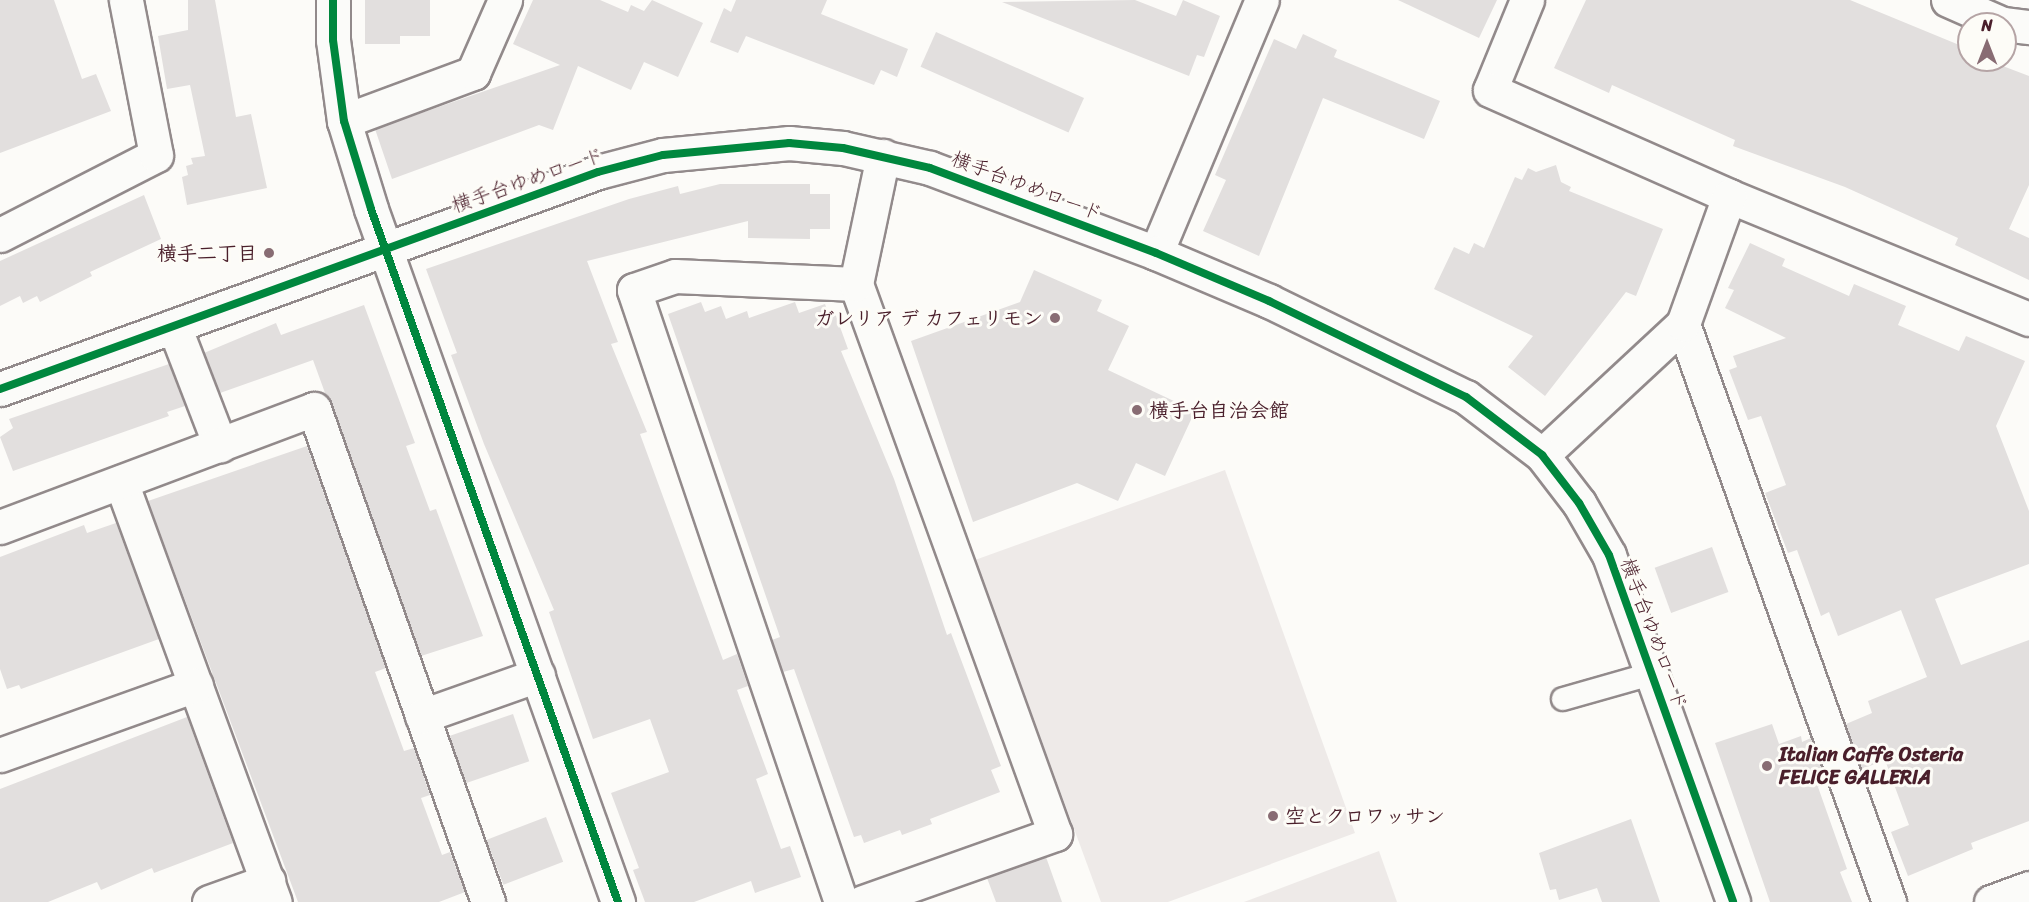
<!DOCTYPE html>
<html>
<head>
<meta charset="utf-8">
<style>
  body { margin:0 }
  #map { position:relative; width:2029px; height:902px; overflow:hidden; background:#fcfbf8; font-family:Sriracha,"Klee One",sans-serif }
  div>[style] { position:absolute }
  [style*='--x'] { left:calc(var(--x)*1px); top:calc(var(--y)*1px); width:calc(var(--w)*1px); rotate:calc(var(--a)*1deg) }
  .green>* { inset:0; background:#eeeae8 }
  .building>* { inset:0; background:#e2dfde; transform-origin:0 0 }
  .roads { filter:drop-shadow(2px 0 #928a8b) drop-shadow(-2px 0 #928a8b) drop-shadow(0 2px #928a8b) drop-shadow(0 -2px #928a8b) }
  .service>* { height:22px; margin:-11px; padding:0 11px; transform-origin:11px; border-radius:11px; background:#fbfbf9 }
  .minor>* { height:33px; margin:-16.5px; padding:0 16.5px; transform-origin:16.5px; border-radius:16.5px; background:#fbfbf9 }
  .tertiary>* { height:33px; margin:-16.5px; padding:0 16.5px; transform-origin:16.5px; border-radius:16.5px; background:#fbfbf9 }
  .cycleway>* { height:8px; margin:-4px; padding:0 4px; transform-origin:4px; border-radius:4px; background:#00873e }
  .dots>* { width:16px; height:16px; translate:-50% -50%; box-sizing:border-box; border:3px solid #fdfcf7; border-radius:50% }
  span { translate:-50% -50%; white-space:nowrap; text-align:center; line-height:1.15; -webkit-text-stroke:6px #fdfcf7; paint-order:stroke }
  .street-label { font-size:20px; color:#4a1f2b }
  .poi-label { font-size:20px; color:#4a1f2b; font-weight:700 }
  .right { translate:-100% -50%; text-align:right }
  .left { translate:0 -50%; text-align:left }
  .north { position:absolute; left:1957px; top:12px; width:60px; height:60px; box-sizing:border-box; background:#fdfcf7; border:2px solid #b5a4a5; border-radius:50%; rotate:0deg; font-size:16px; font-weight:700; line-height:24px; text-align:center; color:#4a1f2b }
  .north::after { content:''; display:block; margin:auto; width:21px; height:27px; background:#886c73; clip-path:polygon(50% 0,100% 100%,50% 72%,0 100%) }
</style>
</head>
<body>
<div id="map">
  <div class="green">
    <div style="clip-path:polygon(1225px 470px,1355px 833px,1168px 902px,1101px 902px,975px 560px)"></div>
    <div style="clip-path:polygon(1379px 851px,1397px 902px,1244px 902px)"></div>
  </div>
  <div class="building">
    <div style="clip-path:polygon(0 0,54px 0,82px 79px,96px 74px,111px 111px,0 153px)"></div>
    <div style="clip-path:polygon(188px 0,215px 0,236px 117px,251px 114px,267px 188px,187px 205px,182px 177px,188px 175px,186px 166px,193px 164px,191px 158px,205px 156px,190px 85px,167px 89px,158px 36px,188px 30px)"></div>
    <div style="clip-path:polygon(365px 0,430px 0,430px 36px,400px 36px,400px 44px,365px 44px)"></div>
    <div style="clip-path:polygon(533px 0,600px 0,628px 12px,631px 5px,644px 11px,652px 0,703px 23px,678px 77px,644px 62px,631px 90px,578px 66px,553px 130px,539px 125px,392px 179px,375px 129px,560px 65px,513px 44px)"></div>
    <div style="clip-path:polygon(736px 0,827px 0,821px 14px,908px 49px,897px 77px,881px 70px,874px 85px,746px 36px,738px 53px,710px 42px,724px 8px,731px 12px)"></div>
    <div style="clip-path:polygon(1135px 0,1176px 16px,1183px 0,1220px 16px,1204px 57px,1197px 55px,1189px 76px,1002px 2px)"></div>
    <div style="clip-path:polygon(1398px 0,1497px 0,1479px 38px)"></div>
    <div style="clip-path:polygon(1586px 0,1850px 0,1969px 49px,1969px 60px,1987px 60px,2029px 76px,2029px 185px,2009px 229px,2029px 238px,2029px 280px,1955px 245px,1958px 238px,1845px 187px,1733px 146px,1735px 140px,1612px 85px,1609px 93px,1554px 68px)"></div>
    <div style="left:936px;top:32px;width:162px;height:38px;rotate:24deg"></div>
    <div style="clip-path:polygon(1303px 34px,1337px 50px,1334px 57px,1440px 101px,1424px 139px,1323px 98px,1259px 256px,1203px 231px,1226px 180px,1215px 175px,1274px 39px,1296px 49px)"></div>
    <div style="clip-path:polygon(1556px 165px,1561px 182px,1571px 187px,1569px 191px,1663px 229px,1636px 296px,1626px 292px,1545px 396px,1508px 367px,1533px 336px,1434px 289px,1454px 247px,1469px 254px,1474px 243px,1484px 248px,1515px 177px,1522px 180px,1528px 168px,1536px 172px)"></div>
    <div style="clip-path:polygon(720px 184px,810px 184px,810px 194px,830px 194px,830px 229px,810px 229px,810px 239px,748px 238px,748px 221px,587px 261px,618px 342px,611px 344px,647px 432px,640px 434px,723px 660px,737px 654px,748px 686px,737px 690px,768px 774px,756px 779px,781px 849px,790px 846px,801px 877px,755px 893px,751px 881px,694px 902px,645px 902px,633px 870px,639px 868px,611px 793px,669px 772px,650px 719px,593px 739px,549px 612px,554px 610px,484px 444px,451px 355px,457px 353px,426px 269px,629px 199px,678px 186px,680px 194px)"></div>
    <div style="clip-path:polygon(144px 195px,161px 239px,90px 272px,92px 276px,40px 302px,37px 296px,23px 303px,20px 296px,0 306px,0 261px)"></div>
    <div style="clip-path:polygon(1750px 243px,1785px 259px,1782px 266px,1849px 296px,1854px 284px,1906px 306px,1898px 325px,1959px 351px,1966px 336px,2025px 361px,1996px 426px,2029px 511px,2029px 564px,1935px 599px,1961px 665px,2029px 640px,2029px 821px,1971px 843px,1973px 849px,1908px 876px,1891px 832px,1909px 825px,1885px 760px,1862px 769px,1846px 724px,1872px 713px,1868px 701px,1927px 677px,1901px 610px,1838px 636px,1829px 612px,1821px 616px,1797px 550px,1788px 553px,1765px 493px,1786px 485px,1761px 416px,1748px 420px,1729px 370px,1737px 367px,1733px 356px,1786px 338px,1725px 308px,1734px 290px,1728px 288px)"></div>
    <div style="clip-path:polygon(1034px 270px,1102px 300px,1097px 311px,1129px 326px,1108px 370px,1195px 411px,1165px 476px,1136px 463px,1118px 501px,1077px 483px,973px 522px,911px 341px,1020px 302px)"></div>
    <div style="clip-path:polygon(701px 302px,705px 312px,721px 306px,726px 319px,747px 311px,749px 318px,795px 302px,799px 313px,825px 304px,829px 315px,835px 313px,848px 349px,841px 351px,894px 479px,947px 635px,951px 633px,1001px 766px,991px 770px,1000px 792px,930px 819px,932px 824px,902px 835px,900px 830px,864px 843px,861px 835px,854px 837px,794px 669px,783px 672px,772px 640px,780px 637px,668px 314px)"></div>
    <div style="clip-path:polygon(364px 305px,415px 443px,406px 446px,430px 511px,436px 509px,483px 636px,421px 656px,313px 360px,220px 393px,204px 353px,276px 323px,281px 335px)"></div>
    <div style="clip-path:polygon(169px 364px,185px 406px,167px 412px,169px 416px,13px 471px,0 437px,13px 428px,9px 419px)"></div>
    <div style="clip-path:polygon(307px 446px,386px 668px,375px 672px,404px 751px,414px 748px,430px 795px,421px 798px,442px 855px,450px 852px,465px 892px,439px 902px,298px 902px,148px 501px)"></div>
    <div style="clip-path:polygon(116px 523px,159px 639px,21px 689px,19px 685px,7px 689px,0 669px,0 557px,84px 525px,87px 533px)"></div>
    <div style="left:1712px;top:547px;width:48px;height:61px;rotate:70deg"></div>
    <div style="left:513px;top:714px;width:50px;height:68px;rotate:71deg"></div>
    <div style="clip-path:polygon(187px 717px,233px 843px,154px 873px,152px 868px,101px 890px,97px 882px,48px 902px,0 902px,0 789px)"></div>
    <div style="clip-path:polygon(1772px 724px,1779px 744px,1801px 736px,1802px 742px,1811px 738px,1827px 783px,1818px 787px,1847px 869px,1840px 872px,1852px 902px,1770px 902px,1715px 743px)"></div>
    <div style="left:546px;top:817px;width:48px;height:64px;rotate:69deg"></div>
    <div style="clip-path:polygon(1631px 819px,1660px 902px,1602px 902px,1597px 888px,1559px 900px,1556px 889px,1550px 890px,1539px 853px)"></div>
    <div style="clip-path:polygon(1046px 857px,1062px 902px,996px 902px,987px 878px)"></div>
  </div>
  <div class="roads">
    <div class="service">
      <div style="--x:1563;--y:699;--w:91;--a:-15.9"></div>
    </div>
    <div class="minor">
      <div style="--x:1527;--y:0;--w:97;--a:112.3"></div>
      <div style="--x:1490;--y:90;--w:261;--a:23.9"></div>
      <div style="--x:1729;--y:196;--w:324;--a:22.3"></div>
      <div style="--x:1948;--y:0;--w:60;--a:23.6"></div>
      <div style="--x:2003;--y:24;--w:26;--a:7"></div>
      <div style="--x:344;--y:121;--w:138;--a:-20.4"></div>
      <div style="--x:473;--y:73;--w:80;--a:-66.3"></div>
      <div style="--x:0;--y:235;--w:175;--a:-27.1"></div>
      <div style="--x:156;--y:155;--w:158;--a:-101"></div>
      <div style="--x:1156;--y:253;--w:274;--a:-67.3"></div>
      <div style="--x:1683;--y:324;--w:614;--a:70.38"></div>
      <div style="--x:174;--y:326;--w:128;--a:68.9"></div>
      <div style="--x:1542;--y:455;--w:192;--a:-42.9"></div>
      <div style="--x:1683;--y:324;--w:136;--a:-70.2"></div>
      <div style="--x:121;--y:482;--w:447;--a:69.9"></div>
      <div style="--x:0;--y:527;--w:335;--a:-20.6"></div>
      <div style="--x:314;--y:409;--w:523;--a:70.56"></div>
      <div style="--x:422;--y:716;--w:123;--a:-19.5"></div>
      <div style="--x:0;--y:755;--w:208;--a:-19.7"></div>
      <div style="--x:209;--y:902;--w:63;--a:-19.6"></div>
      <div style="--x:841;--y:902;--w:646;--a:-108.69"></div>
      <div style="--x:634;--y:290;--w:43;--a:-18.9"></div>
      <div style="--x:675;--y:276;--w:181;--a:2.5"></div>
      <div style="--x:863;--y:902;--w:204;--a:-19.5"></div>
      <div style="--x:1055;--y:834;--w:585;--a:-109.89"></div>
      <div style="--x:856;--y:284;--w:131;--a:-78.1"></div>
      <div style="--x:1991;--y:902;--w:40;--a:-20.2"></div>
    </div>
    <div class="tertiary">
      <div style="--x:333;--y:0;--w:40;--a:90"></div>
      <div style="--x:333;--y:40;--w:82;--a:82.3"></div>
      <div style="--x:344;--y:121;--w:92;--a:72.9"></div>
      <div style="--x:371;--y:209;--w:736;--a:70.38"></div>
      <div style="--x:0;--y:389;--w:636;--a:-19.94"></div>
      <div style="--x:598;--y:172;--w:67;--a:-14.7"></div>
      <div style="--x:663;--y:155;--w:127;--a:-5.4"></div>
      <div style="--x:789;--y:143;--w:54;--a:5.3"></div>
      <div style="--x:843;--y:148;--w:89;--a:12.9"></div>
      <div style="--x:930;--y:168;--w:241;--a:20.6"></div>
      <div style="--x:1156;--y:253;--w:123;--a:23"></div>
      <div style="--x:1269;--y:301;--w:219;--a:26"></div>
      <div style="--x:1466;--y:397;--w:96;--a:37.3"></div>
      <div style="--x:1542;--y:455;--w:61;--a:52.4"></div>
      <div style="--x:1579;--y:503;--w:60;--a:60"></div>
      <div style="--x:1609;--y:555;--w:368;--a:70.3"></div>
    </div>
  </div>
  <div class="cycleway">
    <div style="--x:333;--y:0;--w:40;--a:90"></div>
    <div style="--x:333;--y:40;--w:82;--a:82.3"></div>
    <div style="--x:344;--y:121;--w:92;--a:72.9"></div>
    <div style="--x:371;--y:209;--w:736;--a:70.38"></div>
    <div style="--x:0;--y:389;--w:636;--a:-19.94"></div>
    <div style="--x:598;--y:172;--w:67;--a:-14.7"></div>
    <div style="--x:663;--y:155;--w:127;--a:-5.4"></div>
    <div style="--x:789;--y:143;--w:54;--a:5.3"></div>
    <div style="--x:843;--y:148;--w:89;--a:12.9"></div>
    <div style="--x:930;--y:168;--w:241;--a:20.6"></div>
    <div style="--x:1156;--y:253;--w:123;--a:23"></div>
    <div style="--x:1269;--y:301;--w:219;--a:26"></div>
    <div style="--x:1466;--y:397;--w:96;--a:37.3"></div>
    <div style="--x:1542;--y:455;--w:61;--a:52.4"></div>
    <div style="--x:1579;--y:503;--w:60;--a:60"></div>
    <div style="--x:1609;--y:555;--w:368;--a:70.3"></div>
  </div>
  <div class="dots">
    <div style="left:269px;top:253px;background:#886c73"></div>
    <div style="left:1055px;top:318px;background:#886c73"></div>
    <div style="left:1137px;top:410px;background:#886c73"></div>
    <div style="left:1767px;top:766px;background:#886c73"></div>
    <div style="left:1273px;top:816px;background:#886c73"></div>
  </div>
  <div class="street-label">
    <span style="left:528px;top:180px;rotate:-19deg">横手台ゆめロード</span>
    <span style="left:1027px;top:186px;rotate:21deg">横手台ゆめロード</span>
    <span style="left:1654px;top:634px;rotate:70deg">横手台ゆめロード</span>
  </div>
  <div class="poi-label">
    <span class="right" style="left:257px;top:253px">横手二丁目</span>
    <span class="right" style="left:1043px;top:318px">ガレリア デ カフェリモン</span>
    <span class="left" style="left:1149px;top:410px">横手台自治会館</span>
    <span class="left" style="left:1779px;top:766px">Italian Caffe Osteria<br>FELICE GALLERIA</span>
    <span class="left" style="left:1285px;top:816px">空とクロワッサン</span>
  </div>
  <div class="north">N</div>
</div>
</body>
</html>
